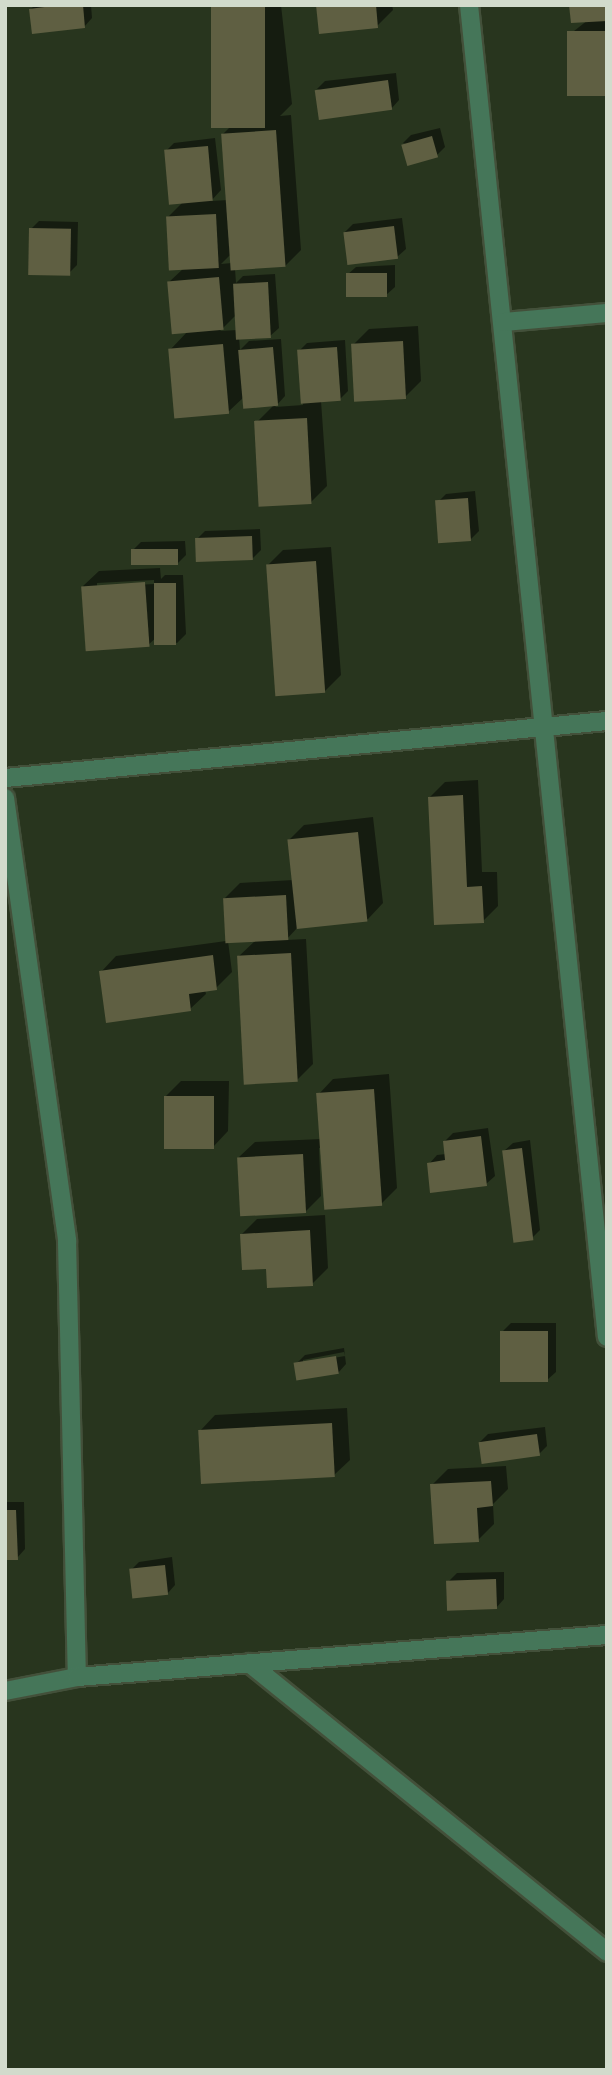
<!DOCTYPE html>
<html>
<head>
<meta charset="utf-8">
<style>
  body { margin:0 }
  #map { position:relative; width:612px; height:2075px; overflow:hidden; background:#28351e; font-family:Montserrat,sans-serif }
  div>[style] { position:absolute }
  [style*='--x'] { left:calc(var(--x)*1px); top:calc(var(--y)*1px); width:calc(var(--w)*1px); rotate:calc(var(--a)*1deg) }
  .shadow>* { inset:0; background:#0007 }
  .building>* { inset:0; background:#5f5f42; transform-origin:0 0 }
  .roads { filter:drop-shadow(2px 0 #43503a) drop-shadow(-2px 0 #43503a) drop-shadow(0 2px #43503a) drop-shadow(0 -2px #43503a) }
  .minor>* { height:18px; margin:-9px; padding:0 9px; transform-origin:9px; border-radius:9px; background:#457659 }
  span { translate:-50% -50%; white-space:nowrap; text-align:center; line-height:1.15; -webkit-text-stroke:7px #141a10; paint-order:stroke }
  .frame { position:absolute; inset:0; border:7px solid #d2dbcc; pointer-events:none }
</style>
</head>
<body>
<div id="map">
  <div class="shadow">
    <div style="clip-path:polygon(35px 5px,91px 5px,92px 18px,84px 27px,31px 9px)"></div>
    <div style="clip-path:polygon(evenodd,213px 5px,281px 5px,292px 104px,280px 116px,291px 115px,301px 250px,285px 266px,235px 269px,236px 283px,243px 276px,275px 274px,279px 328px,270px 336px,239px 337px,240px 350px,249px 341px,281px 339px,285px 396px,275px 407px,303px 405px,299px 351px,307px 343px,345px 340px,348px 391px,340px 399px,321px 401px,327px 486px,311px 502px,256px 423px,274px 405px,244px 397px,228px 412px,170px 350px,188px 331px,169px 282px,184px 268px,167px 218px,182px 203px,166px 151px,174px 143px,215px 138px,221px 190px,211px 201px,228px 200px,222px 135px,233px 124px,213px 5px,232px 253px,232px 263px,221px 264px,232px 253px,213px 5px,236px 315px,237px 330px,220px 331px,236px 315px)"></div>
    <div style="clip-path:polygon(318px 5px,392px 5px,393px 10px,377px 26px)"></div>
    <div style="clip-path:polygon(607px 5px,607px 94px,569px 35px)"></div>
    <div style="clip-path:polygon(396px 73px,399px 100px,391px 109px,317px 89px,325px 81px)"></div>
    <div style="clip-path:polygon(440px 128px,445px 147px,437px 155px,403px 143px,411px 135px)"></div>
    <div style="clip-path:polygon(402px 218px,406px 249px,397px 257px,344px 233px,353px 224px)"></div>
    <div style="clip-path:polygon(39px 221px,78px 222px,77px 265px,68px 274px,31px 229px)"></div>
    <div style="clip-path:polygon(395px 265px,395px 287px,386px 295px,347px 275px,356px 267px)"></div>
    <div style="clip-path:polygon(418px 326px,421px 381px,405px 397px,353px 345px,369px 329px)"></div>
    <div style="clip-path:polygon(475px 491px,479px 531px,471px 539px,437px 503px,446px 494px)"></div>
    <div style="clip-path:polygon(260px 529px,261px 550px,253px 558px,196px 540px,205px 531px)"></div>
    <div style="clip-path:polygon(185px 541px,186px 555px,178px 563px,133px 550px,141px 542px)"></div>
    <div style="clip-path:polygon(331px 547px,341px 675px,325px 691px,267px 566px,283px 550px)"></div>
    <div style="clip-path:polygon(evenodd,160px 568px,161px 579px,165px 575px,183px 575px,186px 634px,177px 643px,158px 636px,148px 645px,83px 586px,99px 571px,160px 568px,154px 580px,154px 584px,97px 587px,97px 583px,154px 580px)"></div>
    <div style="clip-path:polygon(478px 780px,482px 872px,497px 872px,498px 906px,483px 921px,436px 924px,429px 798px,445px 782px)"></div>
    <div style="clip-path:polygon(373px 817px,383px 903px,368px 919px,298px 927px,286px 940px,306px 939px,313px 1064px,297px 1080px,238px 957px,256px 940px,228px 941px,232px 972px,216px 988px,205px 990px,206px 994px,190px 1009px,101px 972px,116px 956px,226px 941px,224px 899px,240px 883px,293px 880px,288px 841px,304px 825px)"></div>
    <div style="clip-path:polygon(389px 1074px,397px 1188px,381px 1204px,322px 1147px,319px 1148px,321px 1196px,305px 1212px,239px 1157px,255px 1142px,321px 1139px,318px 1095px,333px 1079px)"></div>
    <div style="clip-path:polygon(181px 1081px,229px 1081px,228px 1131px,213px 1147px,165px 1097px)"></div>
    <div style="clip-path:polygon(488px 1128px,495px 1176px,486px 1184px,429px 1164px,437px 1155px,446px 1154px,444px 1142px,453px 1133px)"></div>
    <div style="clip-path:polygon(530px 1140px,540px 1230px,532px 1238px,504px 1151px,513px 1143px)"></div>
    <div style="clip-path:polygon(325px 1215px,328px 1268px,312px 1284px,267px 1267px,241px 1235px,257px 1219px)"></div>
    <div style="clip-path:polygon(511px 1323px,556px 1323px,556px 1372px,547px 1380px,502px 1332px)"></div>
    <div style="clip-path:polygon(evenodd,344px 1348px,346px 1364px,338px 1373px,296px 1364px,305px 1355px,344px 1348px,344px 1352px,345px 1356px,303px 1363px,303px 1360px,344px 1352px)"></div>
    <div style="clip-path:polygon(347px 1408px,350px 1460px,334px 1475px,200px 1431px,215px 1415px)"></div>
    <div style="clip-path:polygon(545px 1427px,547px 1446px,539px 1454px,480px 1442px,488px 1434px)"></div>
    <div style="clip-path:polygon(506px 1466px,508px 1489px,493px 1504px,494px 1524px,478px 1540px,432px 1485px,448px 1469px)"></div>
    <div style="clip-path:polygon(5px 1502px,24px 1502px,25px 1549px,17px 1558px,5px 1558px)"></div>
    <div style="clip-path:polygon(172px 1557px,175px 1585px,167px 1594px,131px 1570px,139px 1562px)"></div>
    <div style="clip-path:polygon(504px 1572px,504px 1599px,496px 1608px,448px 1582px,457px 1573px)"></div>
  </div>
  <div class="building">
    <div style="clip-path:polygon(60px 5px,83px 5px,85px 28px,32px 34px,29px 9px)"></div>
    <div style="left:211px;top:5px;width:54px;height:123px"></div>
    <div style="clip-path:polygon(316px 5px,376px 5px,378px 28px,319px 34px)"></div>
    <div style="clip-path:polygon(569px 5px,607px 5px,607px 21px,571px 23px)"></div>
    <div style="left:607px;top:31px;width:65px;height:40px;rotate:90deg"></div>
    <div style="left:388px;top:80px;width:30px;height:74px;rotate:82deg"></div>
    <div style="left:276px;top:130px;width:137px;height:55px;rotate:86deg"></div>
    <div style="left:432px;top:136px;width:22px;height:32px;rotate:74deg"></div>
    <div style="left:208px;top:146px;width:55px;height:44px;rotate:85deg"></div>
    <div style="left:216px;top:214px;width:54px;height:50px;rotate:87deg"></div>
    <div style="left:394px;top:226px;width:33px;height:51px;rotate:83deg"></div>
    <div style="left:29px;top:228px;width:42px;height:47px;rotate:1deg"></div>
    <div style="left:387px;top:273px;width:24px;height:41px;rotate:90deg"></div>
    <div style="left:219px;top:277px;width:53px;height:52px;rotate:85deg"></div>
    <div style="left:268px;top:282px;width:56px;height:35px;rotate:87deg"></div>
    <div style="left:403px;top:341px;width:58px;height:52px;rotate:87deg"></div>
    <div style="left:223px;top:344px;width:70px;height:55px;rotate:85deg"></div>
    <div style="left:273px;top:347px;width:59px;height:35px;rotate:85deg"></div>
    <div style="left:337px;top:347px;width:54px;height:40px;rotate:86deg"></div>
    <div style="left:307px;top:418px;width:86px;height:53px;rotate:87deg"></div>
    <div style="left:468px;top:498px;width:43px;height:33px;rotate:86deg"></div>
    <div style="left:252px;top:536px;width:24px;height:57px;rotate:88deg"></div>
    <div style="left:131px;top:549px;width:47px;height:16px"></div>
    <div style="left:316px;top:561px;width:132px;height:50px;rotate:86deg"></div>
    <div style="left:145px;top:582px;width:65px;height:64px;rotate:86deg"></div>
    <div style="left:154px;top:583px;width:22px;height:62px"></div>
    <div style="clip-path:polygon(463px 795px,467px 887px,482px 886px,484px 923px,434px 925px,428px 797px)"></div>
    <div style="left:358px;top:832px;width:90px;height:71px;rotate:84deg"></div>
    <div style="left:286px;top:895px;width:45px;height:63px;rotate:87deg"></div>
    <div style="left:291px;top:953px;width:129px;height:54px;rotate:87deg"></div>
    <div style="clip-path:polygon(213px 955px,217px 990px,189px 994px,191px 1011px,106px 1023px,99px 971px)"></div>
    <div style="left:374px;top:1089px;width:117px;height:58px;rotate:86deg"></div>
    <div style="left:164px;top:1096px;width:50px;height:53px"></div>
    <div style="clip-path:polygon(481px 1136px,487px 1186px,430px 1193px,427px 1163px,445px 1160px,443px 1141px)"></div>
    <div style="left:522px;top:1148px;width:93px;height:20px;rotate:83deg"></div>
    <div style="left:303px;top:1154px;width:59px;height:66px;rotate:87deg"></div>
    <div style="clip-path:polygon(310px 1230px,313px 1286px,267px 1288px,266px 1269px,242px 1270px,240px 1234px)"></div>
    <div style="left:500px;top:1331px;width:48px;height:51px"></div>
    <div style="left:336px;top:1356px;width:18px;height:43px;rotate:81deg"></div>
    <div style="left:332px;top:1423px;width:54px;height:134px;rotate:87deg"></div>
    <div style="left:537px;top:1434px;width:22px;height:59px;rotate:82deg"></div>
    <div style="clip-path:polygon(491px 1481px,493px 1506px,477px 1508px,479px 1542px,434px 1544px,430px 1484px)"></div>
    <div style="clip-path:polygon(5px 1510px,16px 1510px,18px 1560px,5px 1560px)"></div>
    <div style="left:165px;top:1565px;width:30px;height:36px;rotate:84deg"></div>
    <div style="left:496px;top:1579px;width:30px;height:50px;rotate:88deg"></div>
  </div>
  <div class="roads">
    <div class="minor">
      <div style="--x:469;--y:5;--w:1339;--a:84.09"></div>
      <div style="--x:504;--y:322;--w:103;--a:-5"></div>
      <div style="--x:5;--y:778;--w:605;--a:-5.41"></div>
      <div style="--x:5;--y:798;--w:447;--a:82"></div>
      <div style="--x:67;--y:1241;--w:436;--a:88.7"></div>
      <div style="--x:249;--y:1663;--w:460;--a:38.9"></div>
      <div style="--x:5;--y:1691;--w:73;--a:-11"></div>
      <div style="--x:77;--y:1677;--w:532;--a:-4.53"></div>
    </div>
  </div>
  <div class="frame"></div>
</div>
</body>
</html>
